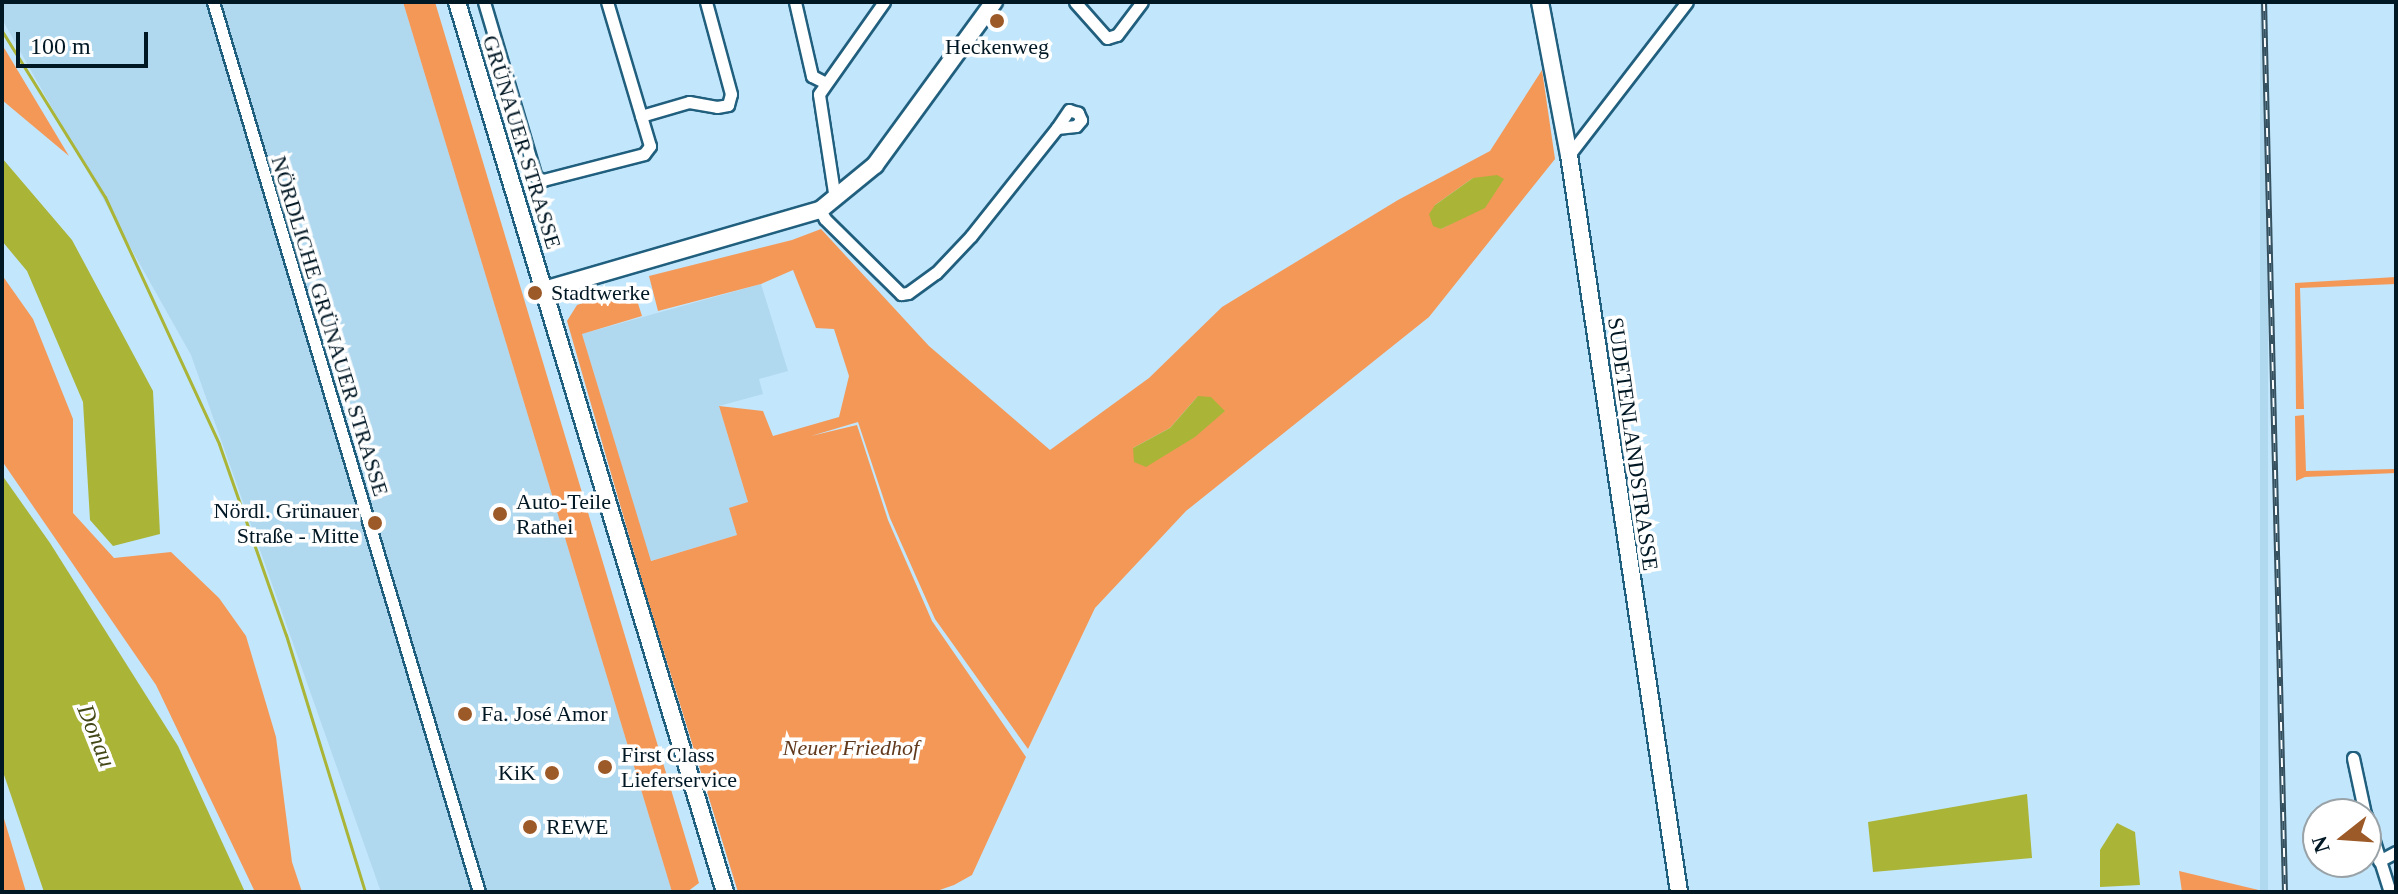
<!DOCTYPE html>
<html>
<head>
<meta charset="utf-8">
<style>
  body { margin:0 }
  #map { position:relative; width:2398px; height:894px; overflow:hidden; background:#c2e6fb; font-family:"Times New Roman",serif }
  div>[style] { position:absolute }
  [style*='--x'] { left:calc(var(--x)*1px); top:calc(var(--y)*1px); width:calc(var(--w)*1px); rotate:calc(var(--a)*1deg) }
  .built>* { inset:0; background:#b0d8ef; transform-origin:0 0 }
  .green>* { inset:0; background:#f49858 }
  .water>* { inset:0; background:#aab437 }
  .stream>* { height:3px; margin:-1.5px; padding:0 1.5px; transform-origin:1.5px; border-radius:1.5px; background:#aab437 }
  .roads { filter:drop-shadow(2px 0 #215f7e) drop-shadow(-2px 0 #215f7e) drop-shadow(0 2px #215f7e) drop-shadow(0 -2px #215f7e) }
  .street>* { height:11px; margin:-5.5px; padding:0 5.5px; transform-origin:5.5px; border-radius:5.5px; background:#fff }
  .secondary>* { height:16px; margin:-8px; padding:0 8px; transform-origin:8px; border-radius:8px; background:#fff }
  .rail>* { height:6px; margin-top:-3px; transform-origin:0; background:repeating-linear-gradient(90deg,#fff 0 9px,#35505f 0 18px); box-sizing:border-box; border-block:2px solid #35505f }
  .dots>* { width:22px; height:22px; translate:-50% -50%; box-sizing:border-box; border:4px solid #fff; border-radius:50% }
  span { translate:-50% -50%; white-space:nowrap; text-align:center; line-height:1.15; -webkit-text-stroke:7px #fff; paint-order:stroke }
  .poi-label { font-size:22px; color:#001724 }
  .left { translate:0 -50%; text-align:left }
  .right { translate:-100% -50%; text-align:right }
  .street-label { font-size:22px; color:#001724 }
  .park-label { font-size:22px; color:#61391d; font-style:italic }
  .water-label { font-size:24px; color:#444817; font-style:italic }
  .frame { position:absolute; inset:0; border:4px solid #001724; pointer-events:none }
  .north { position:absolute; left:2302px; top:798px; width:80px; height:80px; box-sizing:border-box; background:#fff; border:2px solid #99a2a7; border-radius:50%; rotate:253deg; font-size:22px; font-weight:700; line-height:32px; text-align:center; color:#001724 }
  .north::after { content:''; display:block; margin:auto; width:28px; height:36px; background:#9d5a29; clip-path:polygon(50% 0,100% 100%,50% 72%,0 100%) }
  .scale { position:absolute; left:16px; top:32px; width:132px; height:36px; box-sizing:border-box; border:4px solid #001724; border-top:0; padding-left:10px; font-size:24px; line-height:28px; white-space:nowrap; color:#001724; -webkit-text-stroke:6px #fff; paint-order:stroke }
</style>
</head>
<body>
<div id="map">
  <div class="built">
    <div style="clip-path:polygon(2px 2px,403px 2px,672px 892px,381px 892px,191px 355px,2px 19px)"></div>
    <div style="left:2260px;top:2px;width:8px;height:890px"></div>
    <div style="clip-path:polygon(761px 284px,788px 371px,759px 379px,763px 394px,719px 406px,748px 502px,737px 535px,650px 561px,582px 334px)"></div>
  </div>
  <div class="green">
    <div style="clip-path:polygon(403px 2px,435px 2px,699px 883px,687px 892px,672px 892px)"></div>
    <div style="clip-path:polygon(2px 45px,6px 51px,69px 156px,2px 100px)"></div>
    <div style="clip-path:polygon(evenodd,1542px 70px,1555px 159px,1429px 317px,1186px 511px,1095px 608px,1028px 749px,935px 619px,890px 518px,858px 422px,811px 436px,857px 425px,888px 520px,932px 621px,1026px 757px,972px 875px,954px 885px,934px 892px,738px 892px,645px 591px,567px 321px,577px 305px,619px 291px,634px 291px,642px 316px,582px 334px,651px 561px,737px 535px,729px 508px,748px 502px,719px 406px,763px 411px,773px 436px,839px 417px,849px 376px,834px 329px,816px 328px,793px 270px,761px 284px,658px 311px,649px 276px,792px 240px,821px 229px,929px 346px,1050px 450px,1149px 378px,1222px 307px,1398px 200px,1490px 151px,1542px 70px,1473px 178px,1462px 218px,1441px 229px,1435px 205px,1473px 178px,1542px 70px,1198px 396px,1146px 466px,1133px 448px,1170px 428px,1198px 396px)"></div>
    <div style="clip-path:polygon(2px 275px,33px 319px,73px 419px,73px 513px,114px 558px,171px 552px,219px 598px,246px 636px,276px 737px,292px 862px,302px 892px,255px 892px,156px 685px,2px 461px)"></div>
    <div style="clip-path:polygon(2396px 277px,2396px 284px,2300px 288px,2304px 409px,2296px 409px,2295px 283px)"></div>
    <div style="clip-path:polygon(2304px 415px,2306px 471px,2396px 469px,2396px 473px,2305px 477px,2296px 481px,2295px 416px)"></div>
    <div style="clip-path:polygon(2px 812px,26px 892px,2px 892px)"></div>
    <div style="clip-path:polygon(2179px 871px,2267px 892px,2182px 892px)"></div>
  </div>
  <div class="water">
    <div style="clip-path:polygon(2px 158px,72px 240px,153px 391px,160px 534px,113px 546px,90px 520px,83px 402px,27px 271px,2px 241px)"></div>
    <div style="clip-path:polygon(1497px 175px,1504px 179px,1485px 208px,1441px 229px,1433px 226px,1429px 214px,1435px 205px,1473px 178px)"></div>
    <div style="clip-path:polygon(1198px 396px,1211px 397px,1225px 411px,1195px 437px,1146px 467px,1134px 462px,1133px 448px,1170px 428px)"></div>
    <div style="clip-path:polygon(2px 475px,50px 543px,178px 746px,245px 892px,44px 892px,2px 769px)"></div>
    <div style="clip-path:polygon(2027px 794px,2032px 858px,1873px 872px,1868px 822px)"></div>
    <div style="clip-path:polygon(2117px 823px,2135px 832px,2140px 885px,2100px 887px,2100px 850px)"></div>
  </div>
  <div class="stream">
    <div style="--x:2;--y:31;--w:195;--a:58.2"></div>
    <div style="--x:105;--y:197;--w:272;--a:65.2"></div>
    <div style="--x:219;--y:444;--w:202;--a:70.7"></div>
    <div style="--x:286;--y:635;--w:269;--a:72.9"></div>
  </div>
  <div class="roads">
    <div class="street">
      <div style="--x:213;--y:2;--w:929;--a:73.36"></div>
      <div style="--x:484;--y:2;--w:183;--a:73.5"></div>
      <div style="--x:536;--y:177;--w:8;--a:23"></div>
      <div style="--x:543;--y:180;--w:104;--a:-14.4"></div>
      <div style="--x:644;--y:154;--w:10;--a:-53"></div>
      <div style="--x:650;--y:146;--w:150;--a:-106.6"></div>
      <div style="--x:795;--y:2;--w:76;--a:77.1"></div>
      <div style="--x:812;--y:76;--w:13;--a:27"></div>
      <div style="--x:1075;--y:2;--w:48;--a:48.4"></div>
      <div style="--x:1107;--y:38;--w:10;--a:-17"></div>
      <div style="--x:1117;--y:35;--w:41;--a:-52.9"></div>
      <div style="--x:641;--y:116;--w:50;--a:-16.3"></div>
      <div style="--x:689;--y:102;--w:28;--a:10"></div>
      <div style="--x:717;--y:107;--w:11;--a:-10"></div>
      <div style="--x:728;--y:105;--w:11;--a:-75"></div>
      <div style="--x:731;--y:94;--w:95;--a:-105.2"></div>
      <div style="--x:1569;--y:155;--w:193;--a:-52.4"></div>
      <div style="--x:835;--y:199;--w:106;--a:-98.7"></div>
      <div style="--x:819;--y:94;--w:113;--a:-54.8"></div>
      <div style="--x:820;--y:210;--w:10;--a:61"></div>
      <div style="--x:825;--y:219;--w:107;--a:44.6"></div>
      <div style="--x:901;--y:294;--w:7;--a:-8"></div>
      <div style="--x:908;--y:293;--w:34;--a:-36"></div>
      <div style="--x:936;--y:273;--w:51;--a:-46.6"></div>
      <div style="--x:971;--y:236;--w:138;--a:-51.5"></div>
      <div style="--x:1057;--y:128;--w:19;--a:-6"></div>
      <div style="--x:1076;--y:126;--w:8;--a:-50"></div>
      <div style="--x:1081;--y:120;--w:8;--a:-113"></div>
      <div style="--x:1078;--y:113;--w:9;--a:-162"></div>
      <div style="--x:1069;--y:110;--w:22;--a:124"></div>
      <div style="--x:2353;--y:758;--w:57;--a:77.9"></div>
      <div style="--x:2366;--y:816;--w:80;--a:72.5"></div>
      <div style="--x:2379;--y:861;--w:19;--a:-28"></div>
    </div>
    <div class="secondary">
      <div style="--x:457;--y:2;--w:929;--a:73.24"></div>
      <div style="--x:1540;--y:2;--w:156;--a:79.3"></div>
      <div style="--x:1569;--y:155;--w:745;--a:81.51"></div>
      <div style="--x:544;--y:290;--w:287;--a:-16.2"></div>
      <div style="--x:820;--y:210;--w:71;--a:-39.3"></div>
      <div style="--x:875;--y:165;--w:202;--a:-53.9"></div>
    </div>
  </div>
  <div class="rail">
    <div style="--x:2264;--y:2;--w:890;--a:88.65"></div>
  </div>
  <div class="dots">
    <div style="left:997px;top:21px;background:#9d5a29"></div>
    <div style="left:535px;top:293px;background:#9d5a29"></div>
    <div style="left:500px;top:514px;background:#9d5a29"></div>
    <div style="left:375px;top:523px;background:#9d5a29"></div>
    <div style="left:465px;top:714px;background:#9d5a29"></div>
    <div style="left:605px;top:767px;background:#9d5a29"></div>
    <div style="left:552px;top:773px;background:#9d5a29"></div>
    <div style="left:530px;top:827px;background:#9d5a29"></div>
  </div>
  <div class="poi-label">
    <span style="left:997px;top:47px">Heckenweg</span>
    <span class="left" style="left:551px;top:293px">Stadtwerke</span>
    <span class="left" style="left:516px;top:514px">Auto-Teile<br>Rathei</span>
    <span class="right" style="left:359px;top:523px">Nördl. Grünauer<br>Straße - Mitte</span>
    <span class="left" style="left:481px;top:714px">Fa. José Amor</span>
    <span class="left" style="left:621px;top:767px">First Class<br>Lieferservice</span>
    <span class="right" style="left:536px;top:773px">KiK</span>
    <span class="left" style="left:546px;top:827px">REWE</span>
  </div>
  <div class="street-label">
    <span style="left:522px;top:142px;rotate:73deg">GRÜNAUER STRASSE</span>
    <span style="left:330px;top:326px;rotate:73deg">NÖRDLICHE GRÜNAUER STRASSE</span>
    <span style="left:1633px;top:444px;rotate:82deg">SUDETENLANDSTRASSE</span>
  </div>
  <div class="park-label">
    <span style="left:851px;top:748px">Neuer Friedhof</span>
  </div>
  <div class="water-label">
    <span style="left:96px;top:736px;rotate:68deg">Donau</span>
  </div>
  <div class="frame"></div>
  <div class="north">N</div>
  <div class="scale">100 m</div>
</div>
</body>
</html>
